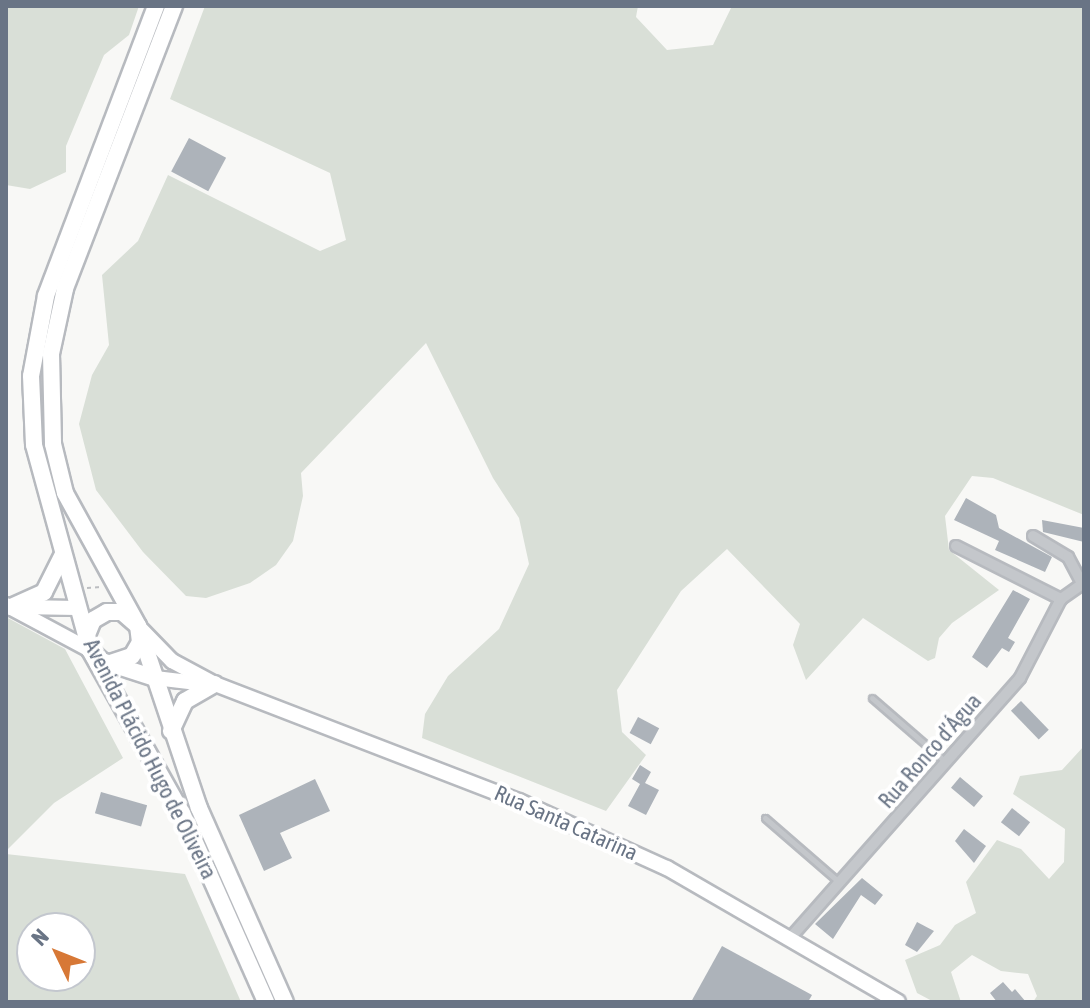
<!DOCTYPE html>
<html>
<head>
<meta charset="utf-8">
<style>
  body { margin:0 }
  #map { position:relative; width:1090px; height:1008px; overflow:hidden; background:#f8f8f6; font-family:"Asap Condensed",sans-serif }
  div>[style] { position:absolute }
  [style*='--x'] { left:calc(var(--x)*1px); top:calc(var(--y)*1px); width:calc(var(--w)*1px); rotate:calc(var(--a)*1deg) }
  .green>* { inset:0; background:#d9dfd7 }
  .building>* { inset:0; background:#adb3ba; transform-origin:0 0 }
  .path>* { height:2px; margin-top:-1px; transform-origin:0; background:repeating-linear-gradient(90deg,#bcbec1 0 4px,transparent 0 8px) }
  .roads { filter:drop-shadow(2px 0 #b7babf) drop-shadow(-2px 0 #b7babf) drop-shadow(0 2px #b7babf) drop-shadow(0 -2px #b7babf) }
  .lane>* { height:5px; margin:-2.5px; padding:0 2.5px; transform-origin:2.5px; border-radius:2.5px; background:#c4c7cb }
  .street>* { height:10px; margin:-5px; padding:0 5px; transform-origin:5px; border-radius:5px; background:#c4c7cb }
  .secondary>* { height:14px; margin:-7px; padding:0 7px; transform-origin:7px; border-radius:7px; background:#fff }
  .primary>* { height:16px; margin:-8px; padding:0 8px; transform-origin:8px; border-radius:8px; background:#fff }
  span { translate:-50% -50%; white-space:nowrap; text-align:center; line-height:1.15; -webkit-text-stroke:8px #fff; paint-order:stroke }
  .street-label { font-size:22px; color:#697485 }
  .frame { position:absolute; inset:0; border:8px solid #697485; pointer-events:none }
  .north { position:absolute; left:16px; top:912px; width:80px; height:80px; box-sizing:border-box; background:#fff; border:2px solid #c3c7ce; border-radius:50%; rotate:313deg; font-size:22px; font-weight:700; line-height:32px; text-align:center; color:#697485 }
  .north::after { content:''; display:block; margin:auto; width:28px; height:36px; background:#d77836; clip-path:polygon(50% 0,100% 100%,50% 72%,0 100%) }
</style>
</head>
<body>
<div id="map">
  <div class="green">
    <div style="clip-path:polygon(6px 6px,139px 6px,129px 35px,104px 55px,66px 146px,66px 172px,30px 189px,6px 185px)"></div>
    <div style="clip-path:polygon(205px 6px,638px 6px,636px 17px,667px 50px,713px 45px,732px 6px,1084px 6px,1084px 515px,993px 478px,972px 476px,945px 516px,949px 550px,999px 590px,952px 623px,939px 638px,935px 658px,928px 661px,863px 618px,806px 680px,793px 645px,800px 624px,727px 549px,681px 591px,617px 690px,622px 732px,646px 755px,606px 811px,422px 738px,425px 714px,448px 676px,499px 629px,529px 564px,519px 518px,493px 478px,426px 343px,301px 473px,303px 496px,293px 541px,276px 565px,250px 583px,206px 598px,186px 596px,143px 552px,96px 490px,79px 424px,92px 375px,109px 345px,102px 275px,138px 241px,168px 175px,320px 251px,346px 240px,330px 173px,170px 99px)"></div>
    <div style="clip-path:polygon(6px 617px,65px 649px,123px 758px,54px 803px,6px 851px)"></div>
    <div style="clip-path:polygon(1084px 746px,1084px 1002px,1033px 1002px,1037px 996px,1028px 974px,1001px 971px,972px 955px,951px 972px,961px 1002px,934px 1002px,917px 993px,905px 960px,940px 945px,955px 925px,976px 913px,966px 882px,997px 840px,1021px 849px,1049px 879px,1064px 862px,1065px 829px,1013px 794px,1020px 776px,1062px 770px)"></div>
    <div style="clip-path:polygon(evenodd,6px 854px,185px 874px,241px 1002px,6px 1002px,6px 854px,80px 928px,80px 976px,32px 976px,32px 928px,80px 928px)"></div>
  </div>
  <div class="building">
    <div style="left:189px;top:138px;width:42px;height:38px;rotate:28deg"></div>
    <div style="clip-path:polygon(966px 498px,996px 515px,999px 528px,1052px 557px,1045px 572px,995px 550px,999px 541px,954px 520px)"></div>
    <div style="clip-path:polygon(1042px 520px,1084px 528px,1084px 542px,1043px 532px)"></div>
    <div style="clip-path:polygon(1013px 590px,1030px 599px,1008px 638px,1015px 642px,1009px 652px,1002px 648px,987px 668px,972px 657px)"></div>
    <div style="left:1021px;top:701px;width:40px;height:14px;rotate:46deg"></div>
    <div style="left:638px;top:717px;width:24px;height:18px;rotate:28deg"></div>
    <div style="clip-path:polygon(640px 765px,651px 772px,645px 783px,659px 790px,646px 815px,628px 806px,640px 784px,632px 779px)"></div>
    <div style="left:960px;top:777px;width:30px;height:14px;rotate:40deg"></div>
    <div style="clip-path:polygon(315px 779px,330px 811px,280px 833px,292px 858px,264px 871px,239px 815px)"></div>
    <div style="left:101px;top:792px;width:48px;height:22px;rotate:16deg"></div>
    <div style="left:1012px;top:808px;width:23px;height:18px;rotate:38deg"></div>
    <div style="clip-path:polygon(964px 829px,986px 846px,974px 863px,955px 841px)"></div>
    <div style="clip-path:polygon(862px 878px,883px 895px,875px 905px,861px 895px,833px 939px,815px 924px)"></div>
    <div style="clip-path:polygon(917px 922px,934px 931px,917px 952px,905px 945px)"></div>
    <div style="clip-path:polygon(722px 946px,812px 995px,808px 1002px,691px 1002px)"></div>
    <div style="clip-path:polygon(1003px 982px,1012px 992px,1015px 989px,1026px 1002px,997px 1002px,990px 993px)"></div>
  </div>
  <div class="path">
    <div style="--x:87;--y:588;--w:14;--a:-4"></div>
  </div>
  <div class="roads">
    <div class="lane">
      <div style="--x:872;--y:698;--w:98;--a:40.9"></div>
      <div style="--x:765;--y:818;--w:98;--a:40.9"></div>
    </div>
    <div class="street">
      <div style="--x:1033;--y:536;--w:41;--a:31"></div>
      <div style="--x:1068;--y:557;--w:30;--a:62"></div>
      <div style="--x:956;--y:546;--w:118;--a:26.8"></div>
      <div style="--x:791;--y:937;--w:346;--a:-48.5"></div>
      <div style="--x:1020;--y:678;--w:89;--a:-62.6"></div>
      <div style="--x:1061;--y:599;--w:28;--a:-35"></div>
    </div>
    <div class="secondary">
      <div style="--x:6;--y:605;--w:95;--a:28.2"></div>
      <div style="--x:19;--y:607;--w:58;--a:1"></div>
      <div style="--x:141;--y:629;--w:45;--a:45.9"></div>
      <div style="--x:172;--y:661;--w:49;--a:28.1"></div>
      <div style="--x:215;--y:684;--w:326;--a:21.1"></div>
      <div style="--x:519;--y:801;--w:162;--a:24.4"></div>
      <div style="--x:667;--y:868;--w:267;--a:30.1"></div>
      <div style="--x:155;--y:678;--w:51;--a:6.7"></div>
    </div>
    <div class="primary">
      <div style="--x:156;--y:6;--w:310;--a:110.8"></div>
      <div style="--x:46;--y:296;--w:81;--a:100.6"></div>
      <div style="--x:31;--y:376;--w:69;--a:87.5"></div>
      <div style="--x:34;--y:445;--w:213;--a:74.7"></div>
      <div style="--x:90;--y:650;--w:187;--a:60.6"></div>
      <div style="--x:182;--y:813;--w:207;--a:66"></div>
      <div style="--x:174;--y:6;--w:303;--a:111.1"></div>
      <div style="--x:65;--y:289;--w:66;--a:102.2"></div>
      <div style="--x:51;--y:354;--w:90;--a:88.7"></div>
      <div style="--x:53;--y:444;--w:50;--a:76.2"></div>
      <div style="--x:65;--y:493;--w:152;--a:61.2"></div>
      <div style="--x:138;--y:626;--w:192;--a:71.5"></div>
      <div style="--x:199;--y:808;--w:212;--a:66.1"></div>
      <div style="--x:11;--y:607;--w:36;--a:-24"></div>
      <div style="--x:44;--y:592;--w:40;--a:-63.4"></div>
      <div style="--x:110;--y:663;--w:23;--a:-18"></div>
      <div style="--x:132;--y:656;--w:16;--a:-60"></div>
      <div style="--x:140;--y:642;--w:16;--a:-97"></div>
      <div style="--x:138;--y:626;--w:21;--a:-139"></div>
      <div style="--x:122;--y:612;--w:15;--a:180"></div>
      <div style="--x:107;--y:612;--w:16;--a:150"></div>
      <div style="--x:93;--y:620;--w:16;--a:112"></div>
      <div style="--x:87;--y:635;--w:15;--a:79"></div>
      <div style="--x:90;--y:650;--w:16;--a:43"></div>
      <div style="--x:102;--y:661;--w:56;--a:17.8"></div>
      <div style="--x:171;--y:731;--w:33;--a:-65"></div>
      <div style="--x:185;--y:701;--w:34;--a:-30"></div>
    </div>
  </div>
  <div class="street-label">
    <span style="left:930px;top:751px;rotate:-49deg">Rua Ronco d’Água</span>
    <span style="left:150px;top:759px;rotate:63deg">Avenida Plácido Hugo de Oliveira</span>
    <span style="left:566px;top:823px;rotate:24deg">Rua Santa Catarina</span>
  </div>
  <div class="frame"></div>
  <div class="north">N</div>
</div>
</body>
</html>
